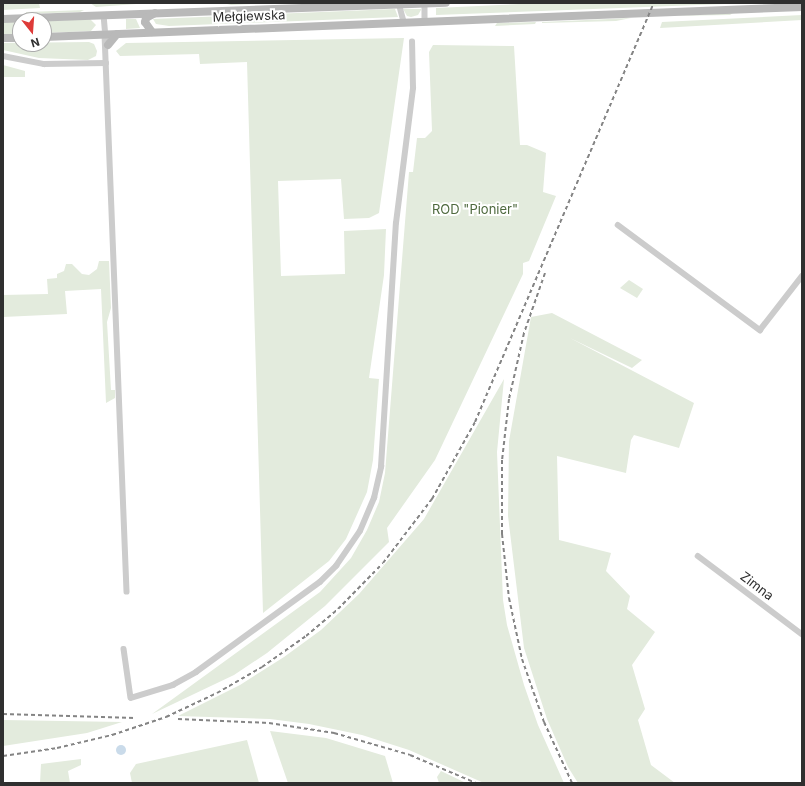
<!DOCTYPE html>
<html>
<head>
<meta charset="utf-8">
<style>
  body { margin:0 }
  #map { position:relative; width:805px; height:786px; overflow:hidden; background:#fff; font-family:Inter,sans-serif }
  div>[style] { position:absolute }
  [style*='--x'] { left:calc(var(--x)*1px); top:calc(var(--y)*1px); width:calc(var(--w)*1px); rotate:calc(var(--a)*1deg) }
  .green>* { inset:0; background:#e3ebdd; transform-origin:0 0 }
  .water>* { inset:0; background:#cadbea }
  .round { border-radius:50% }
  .street>* { height:5.5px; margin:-2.75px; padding:0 2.75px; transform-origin:2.75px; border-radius:2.75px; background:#ccc }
  .secondary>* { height:8px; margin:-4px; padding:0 4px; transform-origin:4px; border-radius:4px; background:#b9b9b9 }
  .rail>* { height:2px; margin-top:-1px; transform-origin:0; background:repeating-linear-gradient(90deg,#848484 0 4px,transparent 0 7px) }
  span { translate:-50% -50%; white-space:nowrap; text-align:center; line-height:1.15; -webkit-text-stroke:4px #fff; paint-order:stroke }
  .street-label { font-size:13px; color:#2f2f2f }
  .park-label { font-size:13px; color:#4e693e }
  .frame { position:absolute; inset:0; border:4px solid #2f2f2f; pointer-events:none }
  .north { position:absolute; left:12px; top:12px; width:40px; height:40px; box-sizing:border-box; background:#fff; border:1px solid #acacac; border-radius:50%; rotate:163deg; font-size:11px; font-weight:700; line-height:16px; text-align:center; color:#2f2f2f }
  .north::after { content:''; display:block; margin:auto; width:14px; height:18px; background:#de3b38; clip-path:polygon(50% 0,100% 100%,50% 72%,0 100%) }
</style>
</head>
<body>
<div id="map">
  <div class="green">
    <div style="clip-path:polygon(3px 3px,39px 3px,40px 8px,3px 10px)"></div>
    <div style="clip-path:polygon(90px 3px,150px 3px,96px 7px)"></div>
    <div style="clip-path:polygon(223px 3px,270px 3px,231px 5px)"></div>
    <div style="clip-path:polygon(542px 3px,751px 3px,436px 15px,436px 8px)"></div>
    <div style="clip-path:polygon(395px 9px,398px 17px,169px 26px,156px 24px,153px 19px)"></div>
    <div style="clip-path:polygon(403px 9px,421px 9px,421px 10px,418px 15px,411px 17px,407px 16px)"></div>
    <div style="clip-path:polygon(84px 10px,80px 12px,26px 14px,26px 12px)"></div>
    <div style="clip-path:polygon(733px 13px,730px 15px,669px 16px)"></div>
    <div style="clip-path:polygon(802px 15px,802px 20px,660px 28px,662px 22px)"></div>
    <div style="clip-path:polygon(631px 18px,616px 21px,542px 23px,542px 22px)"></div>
    <div style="clip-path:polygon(90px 19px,96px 25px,91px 31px,44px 33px,44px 21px)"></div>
    <div style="clip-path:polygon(126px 19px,136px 19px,140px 28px,126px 29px)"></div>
    <div style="left:3px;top:22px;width:17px;height:12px"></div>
    <div style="clip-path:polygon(536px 22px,535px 24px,495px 26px,497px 23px)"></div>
    <div style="clip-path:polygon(404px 38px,379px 213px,369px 218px,344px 219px,341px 179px,278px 181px,281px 276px,345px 274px,344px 231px,386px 229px,384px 275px,369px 378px,379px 379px,373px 460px,367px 492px,346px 539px,329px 561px,263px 613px,247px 62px,200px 64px,199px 54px,120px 56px,116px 51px,126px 43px)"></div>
    <div style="clip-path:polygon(89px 42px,94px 44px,97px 51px,96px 56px,88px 60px,39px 58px,3px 50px,3px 43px)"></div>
    <div style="clip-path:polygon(433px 45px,514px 46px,520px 145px,527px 145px,546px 153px,543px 192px,556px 196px,529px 261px,523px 263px,523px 274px,435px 460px,387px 528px,389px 542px,325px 606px,267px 653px,234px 675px,152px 714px,320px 592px,351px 558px,367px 530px,379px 502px,385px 473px,409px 172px,413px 172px,417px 138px,425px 138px,432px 131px,429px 52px)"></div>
    <div style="clip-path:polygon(3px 65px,25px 71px,25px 77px,3px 77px)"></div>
    <div style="clip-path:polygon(99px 261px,109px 261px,111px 308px,107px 322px,111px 390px,115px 390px,115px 398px,106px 403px,101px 289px,65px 291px,67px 314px,3px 317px,3px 295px,48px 294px,47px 279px,57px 278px,57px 274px,64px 271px,66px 264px,72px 264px,82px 274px,89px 275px,97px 269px)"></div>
    <div style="clip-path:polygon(629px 280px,643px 289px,637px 298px,620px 288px)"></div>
    <div style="clip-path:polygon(552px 313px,642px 360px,632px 368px,570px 338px,694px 403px,679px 448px,634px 435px,631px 440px,626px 473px,557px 456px,559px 540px,611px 553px,606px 571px,630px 596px,627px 609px,655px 632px,632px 665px,645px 709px,638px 720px,651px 765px,675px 783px,578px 783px,568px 767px,547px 719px,524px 648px,508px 516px,509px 441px,531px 317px)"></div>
    <div style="clip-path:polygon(504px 379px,497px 452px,503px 600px,507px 625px,524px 685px,538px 725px,564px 783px,484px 783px,409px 750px,362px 735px,309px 724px,270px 719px,178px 716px,240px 685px,284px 657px,321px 630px,359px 594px,424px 519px)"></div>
    <div style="clip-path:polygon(3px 720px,122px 722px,87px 733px,3px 746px)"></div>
    <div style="clip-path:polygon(270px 731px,326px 738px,385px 756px,393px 783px,288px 783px)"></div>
    <div style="clip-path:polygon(247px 740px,259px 783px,132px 783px,130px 773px,136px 764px)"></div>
    <div style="clip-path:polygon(81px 759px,81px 765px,68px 771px,70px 783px,40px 783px,41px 764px)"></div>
    <div style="clip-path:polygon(441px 771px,466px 783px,439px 783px,437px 777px)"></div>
  </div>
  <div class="water">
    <div class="round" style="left:116px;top:745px;width:10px;height:10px"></div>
  </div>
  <div class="street">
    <div style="--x:399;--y:3;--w:20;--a:75"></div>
    <div style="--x:425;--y:3;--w:18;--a:90"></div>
    <div style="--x:104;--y:15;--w:22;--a:85"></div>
    <div style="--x:105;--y:34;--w:558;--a:87.74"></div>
    <div style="--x:3;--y:56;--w:42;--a:11"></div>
    <div style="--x:44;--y:64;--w:62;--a:-0.9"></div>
    <div style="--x:618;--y:225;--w:177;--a:36.5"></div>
    <div style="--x:760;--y:330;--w:68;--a:-52.1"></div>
    <div style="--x:698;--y:556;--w:130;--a:36.9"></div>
    <div style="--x:124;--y:649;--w:49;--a:81.9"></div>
    <div style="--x:131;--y:698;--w:44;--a:-17.2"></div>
    <div style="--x:173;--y:685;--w:26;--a:-29"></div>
    <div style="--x:196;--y:672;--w:153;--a:-36"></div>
    <div style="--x:320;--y:582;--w:23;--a:-45"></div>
    <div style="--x:336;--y:566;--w:42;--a:-55.6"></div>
    <div style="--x:360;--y:531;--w:36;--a:-67"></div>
    <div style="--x:374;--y:498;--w:32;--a:-77"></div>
    <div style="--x:381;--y:467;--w:244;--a:-86.5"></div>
    <div style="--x:396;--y:223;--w:136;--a:-82.8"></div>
    <div style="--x:413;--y:88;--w:46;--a:-91.2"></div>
  </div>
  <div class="secondary">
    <div style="--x:3;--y:19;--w:443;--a:-2.1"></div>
    <div style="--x:152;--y:32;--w:12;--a:-125"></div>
    <div style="--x:145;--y:22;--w:4;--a:-76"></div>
    <div style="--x:146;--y:18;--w:10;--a:-29"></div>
    <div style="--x:44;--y:37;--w:759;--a:-2.27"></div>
    <div style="--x:3;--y:38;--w:17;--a:0"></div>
    <div style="--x:108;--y:45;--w:14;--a:-51"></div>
  </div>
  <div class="rail">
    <div style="--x:545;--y:273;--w:64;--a:109.3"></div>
    <div style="--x:524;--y:333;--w:68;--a:102.8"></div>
    <div style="--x:509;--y:399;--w:61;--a:96.5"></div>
    <div style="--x:502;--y:460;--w:74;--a:90"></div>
    <div style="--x:502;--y:534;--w:64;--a:83.8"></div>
    <div style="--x:509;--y:598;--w:62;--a:78"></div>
    <div style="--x:522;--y:659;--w:67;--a:70.8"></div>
    <div style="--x:544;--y:722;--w:67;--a:65.3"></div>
    <div style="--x:3;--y:714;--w:132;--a:1.7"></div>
    <div style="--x:178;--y:719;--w:91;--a:2.5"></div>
    <div style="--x:269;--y:723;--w:66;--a:8.7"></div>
    <div style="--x:334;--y:733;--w:79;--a:16.1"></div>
    <div style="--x:410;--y:755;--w:72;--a:23"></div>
    <div style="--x:3;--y:756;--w:55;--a:-8.4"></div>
    <div style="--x:57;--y:748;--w:57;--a:-13.3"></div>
    <div style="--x:112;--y:735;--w:57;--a:-18.4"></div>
    <div style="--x:166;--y:717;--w:56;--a:-25.2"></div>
    <div style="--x:217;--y:693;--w:52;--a:-30"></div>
    <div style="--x:262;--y:667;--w:54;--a:-35.2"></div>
    <div style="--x:306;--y:636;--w:42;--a:-40.2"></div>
    <div style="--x:338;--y:609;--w:64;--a:-45.6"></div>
    <div style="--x:383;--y:563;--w:81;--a:-52.6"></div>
    <div style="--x:432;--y:499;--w:88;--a:-60.8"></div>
    <div style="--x:475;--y:422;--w:456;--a:-66.9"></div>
  </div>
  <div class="street-label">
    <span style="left:249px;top:16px;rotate:-2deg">Mełgiewska</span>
    <span style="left:757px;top:586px;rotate:37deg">Zimna</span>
  </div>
  <div class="park-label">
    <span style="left:475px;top:209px">ROD "Pionier"</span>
  </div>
  <div class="frame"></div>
  <div class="north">N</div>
</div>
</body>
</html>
